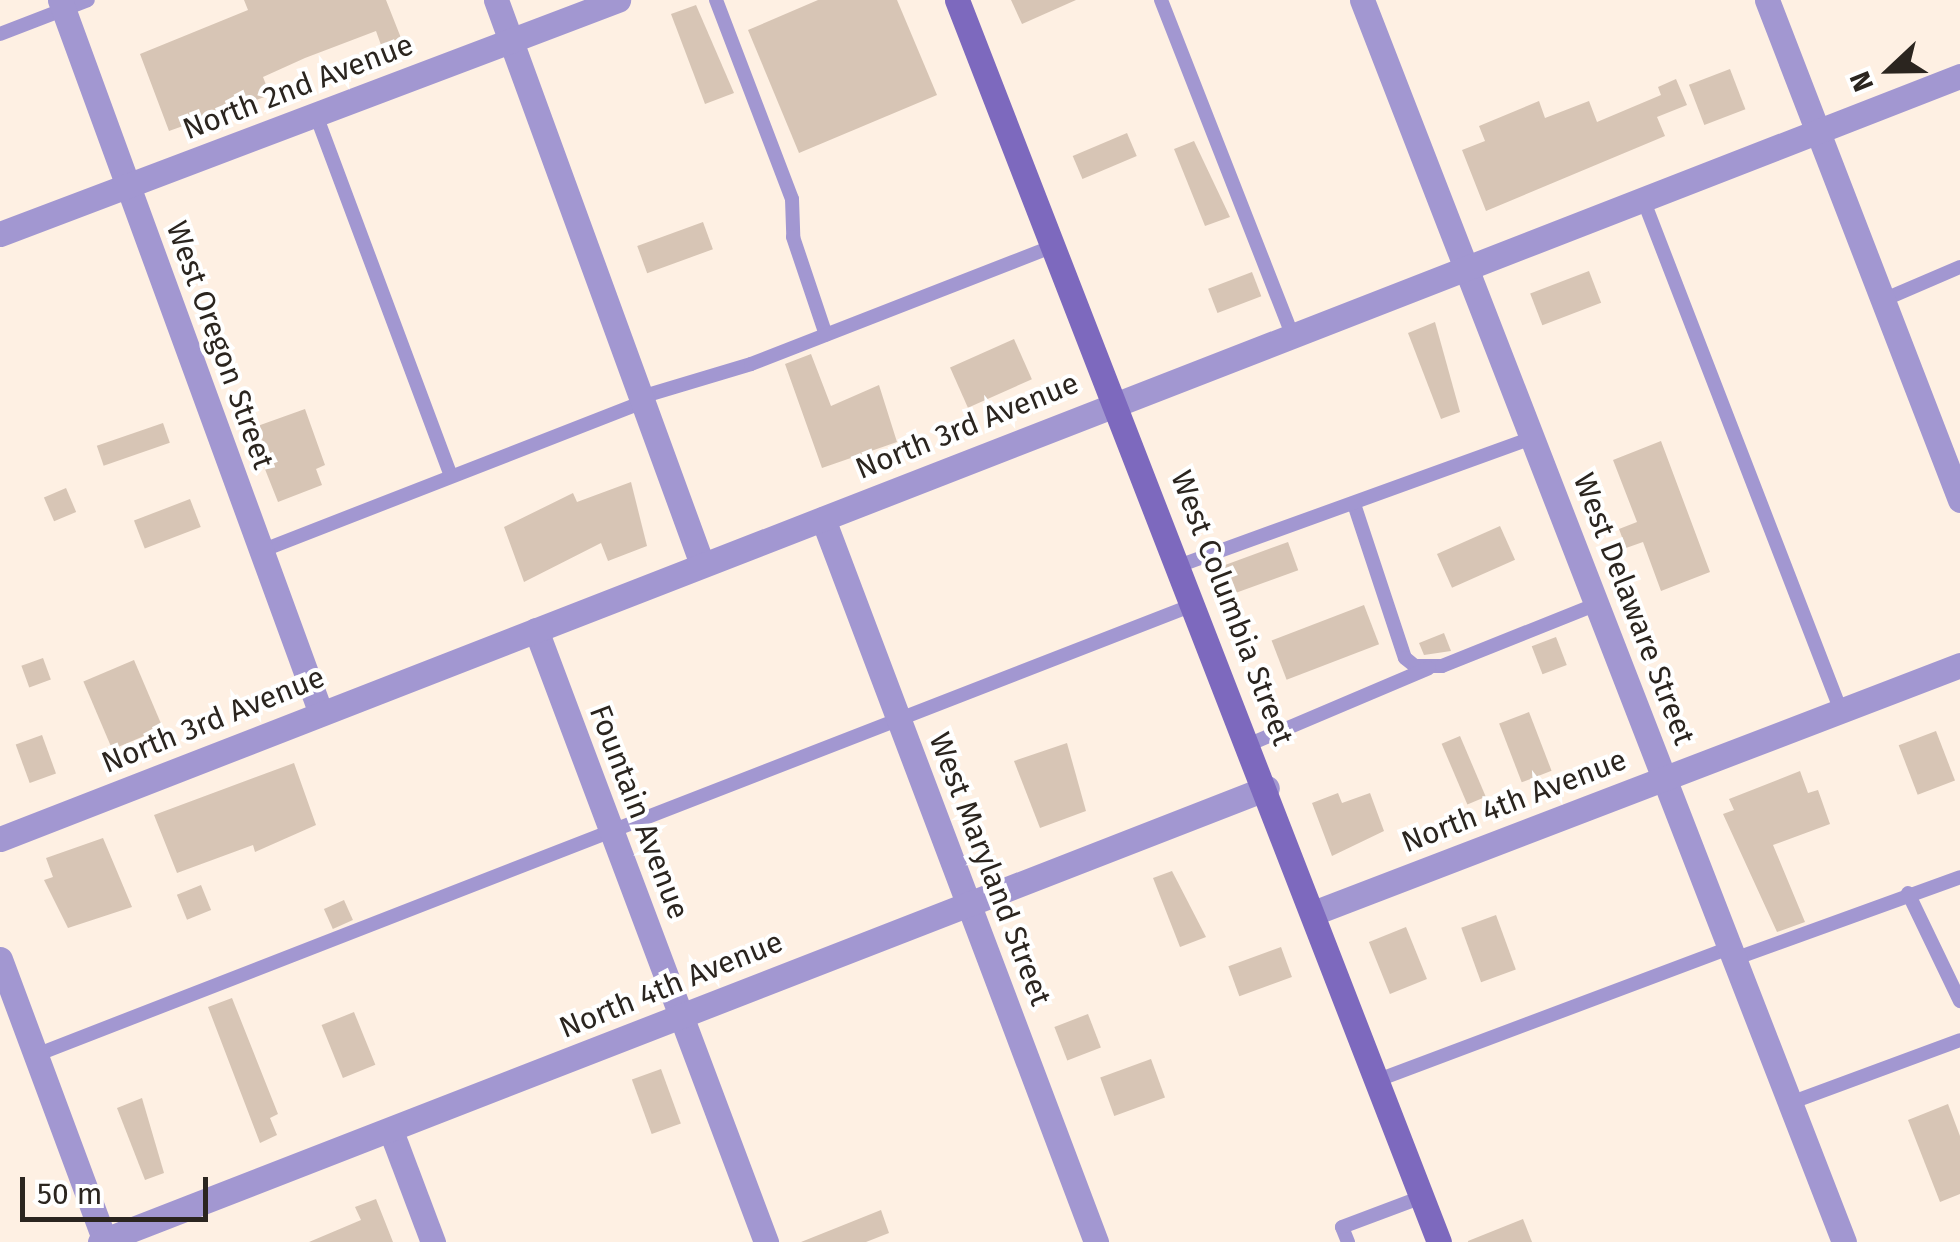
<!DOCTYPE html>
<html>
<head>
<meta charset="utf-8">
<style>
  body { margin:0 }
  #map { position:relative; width:1960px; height:1242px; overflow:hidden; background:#fef0e3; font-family:"Fira Sans",sans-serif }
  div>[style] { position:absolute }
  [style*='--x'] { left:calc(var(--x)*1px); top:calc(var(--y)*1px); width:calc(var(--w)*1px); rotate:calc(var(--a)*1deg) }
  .building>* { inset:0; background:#d7c5b5; transform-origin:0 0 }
  .service>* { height:14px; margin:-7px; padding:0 7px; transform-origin:7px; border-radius:7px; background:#a297d1 }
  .minor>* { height:25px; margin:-12.5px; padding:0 12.5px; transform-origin:12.5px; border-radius:12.5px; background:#a297d1 }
  .secondary>* { height:25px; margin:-12.5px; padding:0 12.5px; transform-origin:12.5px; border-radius:12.5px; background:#7d69be }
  span { translate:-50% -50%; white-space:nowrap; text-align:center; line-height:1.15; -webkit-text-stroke:8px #fff; paint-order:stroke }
  .street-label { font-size:30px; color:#2b251f }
  .north { position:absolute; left:1840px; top:20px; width:100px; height:100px; -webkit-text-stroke:8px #fff; paint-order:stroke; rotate:248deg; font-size:28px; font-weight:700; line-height:40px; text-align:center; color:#2b251f }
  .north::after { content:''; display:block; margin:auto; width:35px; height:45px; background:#2b251f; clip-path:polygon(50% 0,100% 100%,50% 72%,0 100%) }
  .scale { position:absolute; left:20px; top:1177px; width:188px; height:45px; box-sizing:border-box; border:5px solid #2b251f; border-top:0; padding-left:12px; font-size:30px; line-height:35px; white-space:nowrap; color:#2b251f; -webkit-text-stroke:8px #fff; paint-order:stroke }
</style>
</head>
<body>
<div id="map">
  <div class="building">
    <div style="clip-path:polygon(244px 0,386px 0,401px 38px,381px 45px,376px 31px,305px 58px,263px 77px,270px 95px,169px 131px,140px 54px,248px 10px)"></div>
    <div style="clip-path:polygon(818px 0,897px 0,937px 95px,799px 153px,748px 30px)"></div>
    <div style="clip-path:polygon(1011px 0,1076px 0,1022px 24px)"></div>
    <div style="clip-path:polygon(696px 5px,734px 93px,705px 104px,671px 14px)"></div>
    <div style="left:1730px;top:69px;width:43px;height:44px;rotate:69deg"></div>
    <div style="clip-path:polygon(1676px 79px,1687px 105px,1657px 117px,1665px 136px,1486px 211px,1462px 150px,1485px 141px,1479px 126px,1539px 101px,1545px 118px,1589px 101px,1597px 122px,1661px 95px,1658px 87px)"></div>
    <div style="left:1127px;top:133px;width:25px;height:59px;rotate:67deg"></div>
    <div style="clip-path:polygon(1194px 141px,1230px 217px,1205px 226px,1174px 149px)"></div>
    <div style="left:703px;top:222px;width:29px;height:70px;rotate:70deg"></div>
    <div style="left:1589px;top:271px;width:34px;height:63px;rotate:69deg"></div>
    <div style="left:1252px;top:272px;width:26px;height:47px;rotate:69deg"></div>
    <div style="clip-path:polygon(1435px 322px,1460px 412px,1441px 419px,1408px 333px)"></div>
    <div style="left:1014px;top:339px;width:44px;height:70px;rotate:66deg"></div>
    <div style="clip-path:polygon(811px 354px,831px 406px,879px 385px,897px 442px,822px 468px,785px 364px)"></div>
    <div style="clip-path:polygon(305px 409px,325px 465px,316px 469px,322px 485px,278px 502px,249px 429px)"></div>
    <div style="left:163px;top:423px;width:21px;height:70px;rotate:71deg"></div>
    <div style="clip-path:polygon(1661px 441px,1710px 572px,1661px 591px,1643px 542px,1626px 548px,1619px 529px,1637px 522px,1613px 460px)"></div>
    <div style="clip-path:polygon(631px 482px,647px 546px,608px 561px,601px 543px,524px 582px,504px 527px,573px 493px,577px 502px)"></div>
    <div style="left:66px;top:488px;width:26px;height:24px;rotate:67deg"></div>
    <div style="left:190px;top:499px;width:30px;height:60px;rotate:69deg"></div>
    <div style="left:1500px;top:526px;width:37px;height:69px;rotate:66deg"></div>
    <div style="left:1288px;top:542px;width:30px;height:72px;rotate:70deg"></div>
    <div style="left:1364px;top:605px;width:42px;height:99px;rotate:69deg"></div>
    <div style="clip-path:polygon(1444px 633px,1451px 651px,1424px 655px,1419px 643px)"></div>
    <div style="left:1556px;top:637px;width:30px;height:26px;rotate:69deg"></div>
    <div style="left:43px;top:658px;width:23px;height:23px;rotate:70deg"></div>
    <div style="left:134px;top:660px;width:74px;height:55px;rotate:67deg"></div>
    <div style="left:1529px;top:712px;width:63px;height:32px;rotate:69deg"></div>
    <div style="left:1936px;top:731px;width:53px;height:40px;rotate:69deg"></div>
    <div style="left:42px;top:735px;width:41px;height:28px;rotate:70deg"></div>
    <div style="left:1460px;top:736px;width:66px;height:20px;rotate:67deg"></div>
    <div style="clip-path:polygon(1067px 743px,1086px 811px,1040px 828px,1014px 761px)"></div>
    <div style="clip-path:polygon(294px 763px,316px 825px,255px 852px,253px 845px,177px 873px,154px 815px)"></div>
    <div style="clip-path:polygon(1800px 771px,1808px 793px,1818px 790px,1830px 824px,1773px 845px,1805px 922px,1777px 932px,1723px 814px,1734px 810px,1729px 799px)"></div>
    <div style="clip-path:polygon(1338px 793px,1342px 803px,1370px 793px,1384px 831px,1332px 856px,1312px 803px)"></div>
    <div style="clip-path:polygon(103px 838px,132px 907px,68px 928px,44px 880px,53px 877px,46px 858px)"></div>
    <div style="clip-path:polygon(1172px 871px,1206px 937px,1180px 947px,1153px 878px)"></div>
    <div style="left:201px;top:885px;width:27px;height:26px;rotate:68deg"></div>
    <div style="left:344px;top:900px;width:22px;height:22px;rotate:66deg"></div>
    <div style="left:1496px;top:915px;width:58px;height:37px;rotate:70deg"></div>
    <div style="left:1406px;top:927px;width:56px;height:40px;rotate:68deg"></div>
    <div style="left:1281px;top:947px;width:32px;height:56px;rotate:70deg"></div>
    <div style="clip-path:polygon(232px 998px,278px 1114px,270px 1118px,277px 1135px,260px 1143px,208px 1007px)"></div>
    <div style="left:354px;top:1012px;width:57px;height:35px;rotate:68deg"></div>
    <div style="left:1088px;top:1014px;width:36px;height:36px;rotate:69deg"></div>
    <div style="left:1151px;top:1059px;width:41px;height:54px;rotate:70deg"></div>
    <div style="left:661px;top:1069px;width:58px;height:31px;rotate:70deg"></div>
    <div style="clip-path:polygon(142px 1098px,164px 1173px,145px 1180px,117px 1108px)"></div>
    <div style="clip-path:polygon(1948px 1104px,1960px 1136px,1960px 1194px,1940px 1202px,1908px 1120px)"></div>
    <div style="clip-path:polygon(376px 1199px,393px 1242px,309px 1242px,361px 1220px,355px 1207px)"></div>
    <div style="clip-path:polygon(881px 1210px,889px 1233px,866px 1242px,801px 1242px)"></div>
    <div style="clip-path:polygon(1523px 1219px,1532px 1242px,1468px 1242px,1468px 1241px)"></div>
  </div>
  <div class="service">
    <div style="--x:716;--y:0;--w:213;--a:69.1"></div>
    <div style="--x:792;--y:199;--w:38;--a:88"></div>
    <div style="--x:793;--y:237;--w:103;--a:71.4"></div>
    <div style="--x:1161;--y:0;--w:359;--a:68.6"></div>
    <div style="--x:0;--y:34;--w:94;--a:-21.1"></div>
    <div style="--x:316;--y:115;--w:385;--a:69.5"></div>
    <div style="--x:1643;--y:199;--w:549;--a:68.86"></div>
    <div style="--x:1883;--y:300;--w:84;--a:-23.2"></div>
    <div style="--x:641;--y:397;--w:115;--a:-16.7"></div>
    <div style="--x:751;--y:364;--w:327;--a:-21.3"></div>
    <div style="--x:1354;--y:504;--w:162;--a:71.7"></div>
    <div style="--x:1405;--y:658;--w:13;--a:39"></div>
    <div style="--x:1415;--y:666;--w:27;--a:0"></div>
    <div style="--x:1442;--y:666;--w:167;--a:-21.8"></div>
    <div style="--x:261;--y:551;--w:410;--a:-21.3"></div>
    <div style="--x:1181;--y:565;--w:373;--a:-19.9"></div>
    <div style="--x:1250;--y:744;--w:194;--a:-23"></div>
    <div style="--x:1908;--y:893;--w:120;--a:64.3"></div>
    <div style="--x:1734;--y:959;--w:240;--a:-19.9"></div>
    <div style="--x:36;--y:1055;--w:1244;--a:-21.26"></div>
    <div style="--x:1378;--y:1080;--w:376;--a:-20.6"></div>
    <div style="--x:1790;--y:1103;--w:181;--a:-20.3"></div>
    <div style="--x:1348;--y:1242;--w:16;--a:-112"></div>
    <div style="--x:1342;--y:1227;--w:85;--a:-20.6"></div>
  </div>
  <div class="minor">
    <div style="--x:60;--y:0;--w:757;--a:69.91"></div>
    <div style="--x:496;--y:0;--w:600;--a:69.94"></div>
    <div style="--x:1362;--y:0;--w:1332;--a:68.79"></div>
    <div style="--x:1767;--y:0;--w:536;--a:68.89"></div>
    <div style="--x:0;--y:234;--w:661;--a:-20.74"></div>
    <div style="--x:823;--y:519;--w:773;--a:69.31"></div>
    <div style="--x:536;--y:630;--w:654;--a:69.4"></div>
    <div style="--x:0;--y:839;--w:2103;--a:-21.27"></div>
    <div style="--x:1316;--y:912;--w:690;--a:-20.98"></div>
    <div style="--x:0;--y:959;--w:302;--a:69.6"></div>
    <div style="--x:391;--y:1131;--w:119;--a:69.3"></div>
    <div style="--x:100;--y:1242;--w:1252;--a:-21.26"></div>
  </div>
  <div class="secondary">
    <div style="--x:957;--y:0;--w:1332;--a:68.79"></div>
  </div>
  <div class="street-label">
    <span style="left:298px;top:87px;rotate:-21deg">North 2nd Avenue</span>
    <span style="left:220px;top:345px;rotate:70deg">West Oregon Street</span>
    <span style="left:967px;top:426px;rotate:-22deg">North 3rd Avenue</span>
    <span style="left:1232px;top:608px;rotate:69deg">West Columbia Street</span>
    <span style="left:1634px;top:609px;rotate:69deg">West Delaware Street</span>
    <span style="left:213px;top:720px;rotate:-22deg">North 3rd Avenue</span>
    <span style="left:1514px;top:801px;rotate:-21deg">North 4th Avenue</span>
    <span style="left:639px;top:812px;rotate:69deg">Fountain Avenue</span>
    <span style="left:990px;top:869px;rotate:69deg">West Maryland Street</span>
    <span style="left:671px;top:985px;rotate:-22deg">North 4th Avenue</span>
  </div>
  <div class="north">N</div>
  <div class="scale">50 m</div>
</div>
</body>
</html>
